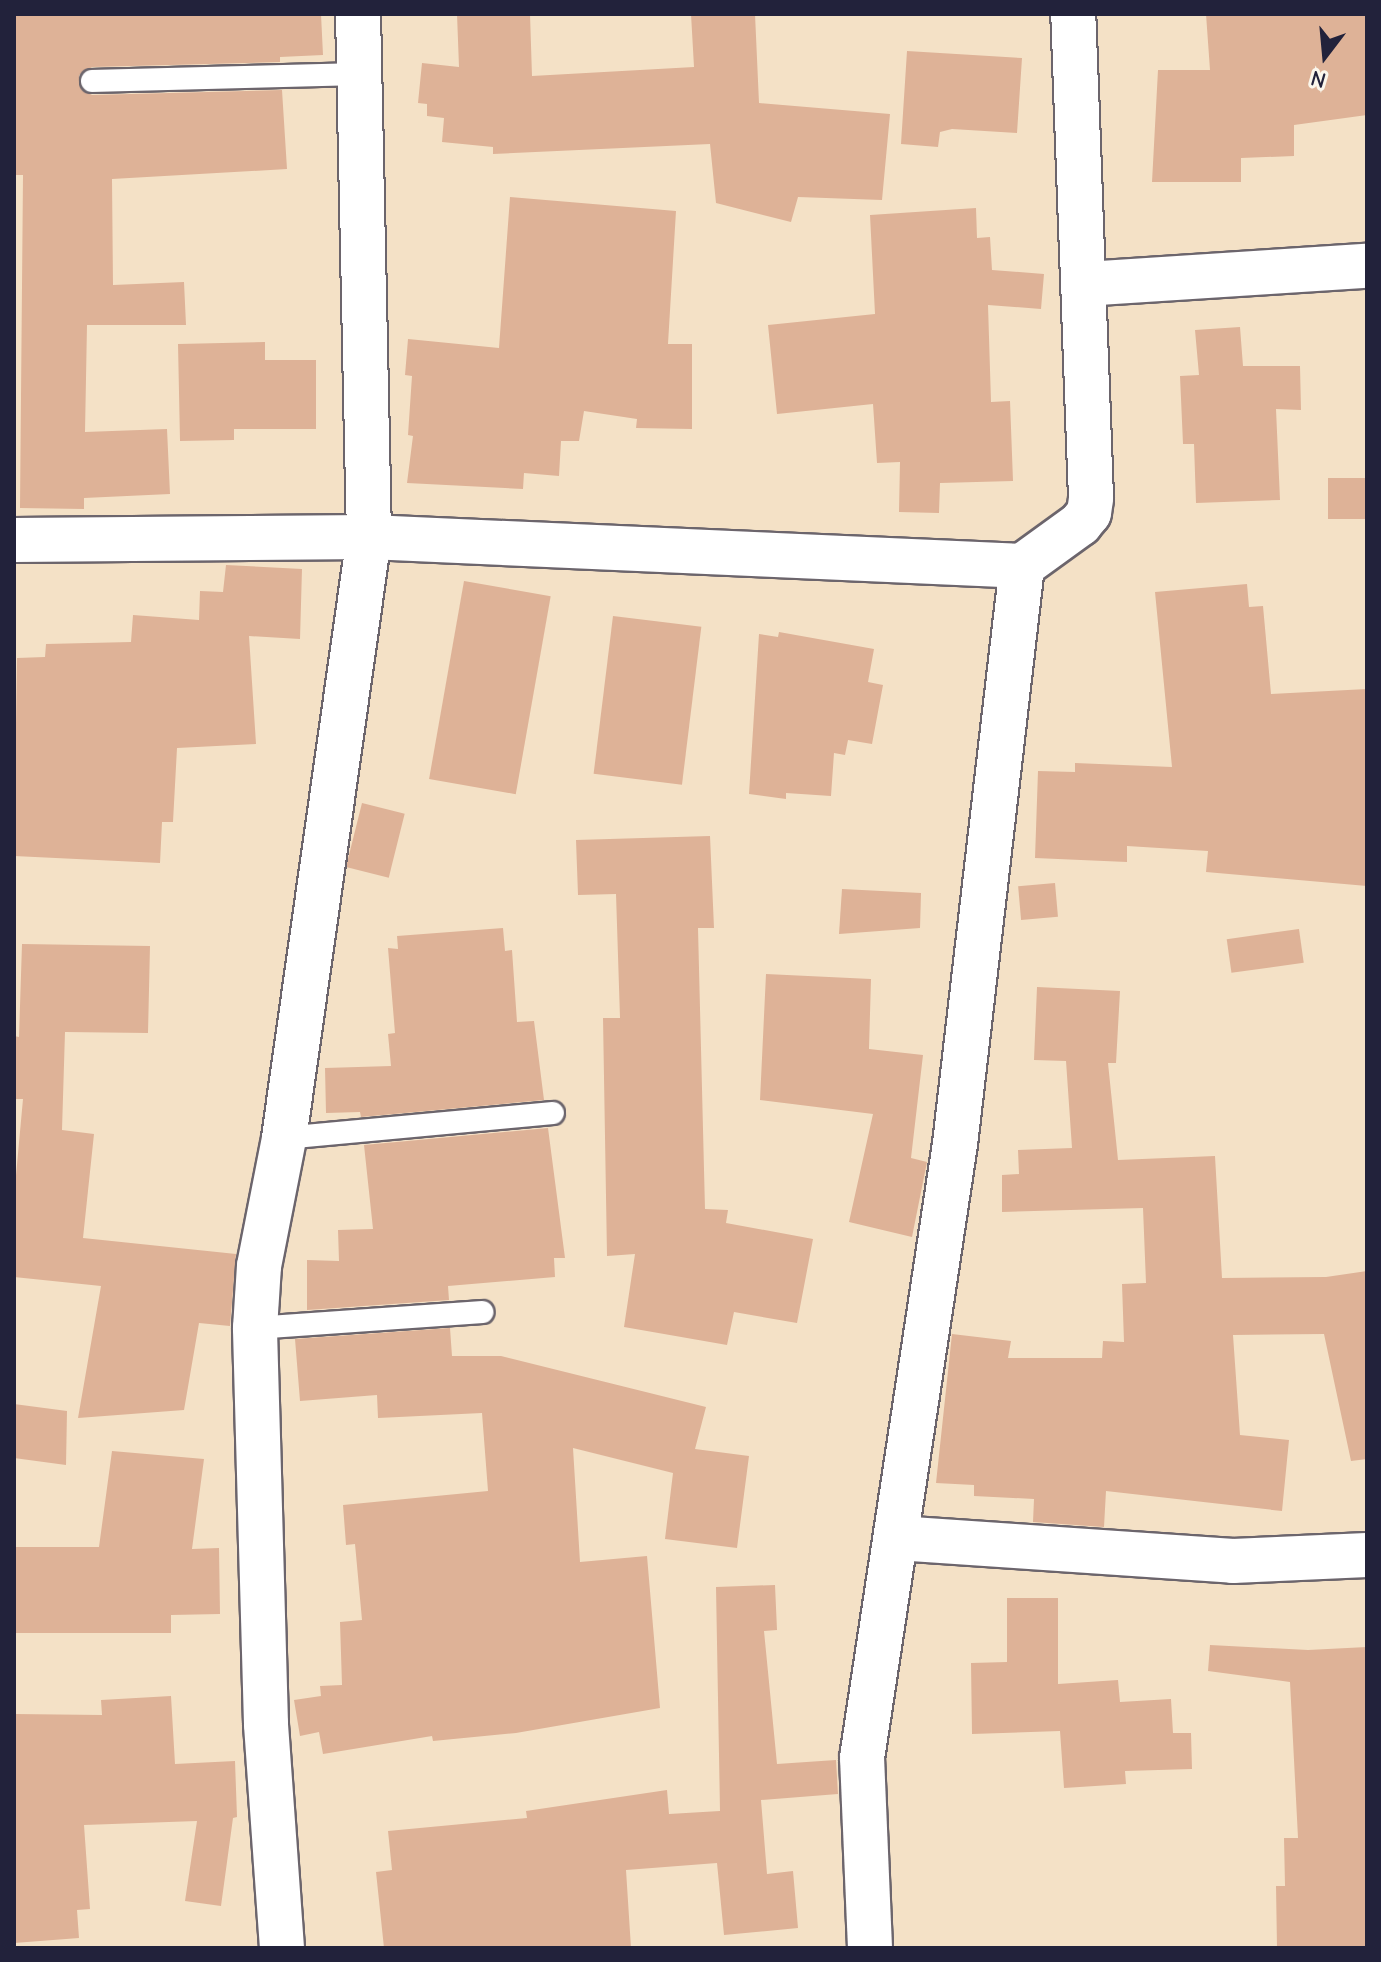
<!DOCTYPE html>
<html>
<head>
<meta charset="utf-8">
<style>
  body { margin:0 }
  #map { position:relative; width:1381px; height:1962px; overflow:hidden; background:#f4e1c6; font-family:"Comic Neue",sans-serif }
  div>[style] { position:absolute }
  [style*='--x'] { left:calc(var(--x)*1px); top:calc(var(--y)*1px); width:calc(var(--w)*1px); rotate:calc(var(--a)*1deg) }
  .building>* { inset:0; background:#deb297; transform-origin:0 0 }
  .roads { filter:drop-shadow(2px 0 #6c656c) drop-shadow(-2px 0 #6c656c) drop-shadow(0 2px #6c656c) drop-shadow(0 -2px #6c656c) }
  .service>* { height:22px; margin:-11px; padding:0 11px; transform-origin:11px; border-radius:11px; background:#fff }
  .minor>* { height:44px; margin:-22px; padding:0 22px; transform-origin:22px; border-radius:22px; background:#fff }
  span { translate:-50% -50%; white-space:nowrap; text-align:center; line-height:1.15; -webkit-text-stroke:8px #fbf7ec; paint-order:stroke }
  .frame { position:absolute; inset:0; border:16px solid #22223b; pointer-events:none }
  .north { position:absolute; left:1285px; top:16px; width:80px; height:80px; -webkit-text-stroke:6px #fbf7ec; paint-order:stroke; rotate:196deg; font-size:22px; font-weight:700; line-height:32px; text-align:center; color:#22223b }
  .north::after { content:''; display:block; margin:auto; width:28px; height:36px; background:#22223b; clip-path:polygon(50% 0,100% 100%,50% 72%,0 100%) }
</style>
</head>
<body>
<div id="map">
  <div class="building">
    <div style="clip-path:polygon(14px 14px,321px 14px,323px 55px,280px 57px,280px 62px,92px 67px,79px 75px,81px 89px,92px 95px,282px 90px,287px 169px,112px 179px,113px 285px,184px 282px,186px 325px,87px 325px,85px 432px,167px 429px,170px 494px,84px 498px,84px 509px,20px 508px,23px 175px,14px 175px)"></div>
    <div style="clip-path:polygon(457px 14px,530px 14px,532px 76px,694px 67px,691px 14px,755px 14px,759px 103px,890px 114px,882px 200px,798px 197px,791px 222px,716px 203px,710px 144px,493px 154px,493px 147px,442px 142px,444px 118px,427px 116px,427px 104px,418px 103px,422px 63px,459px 67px)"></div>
    <div style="clip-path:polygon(1206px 14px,1367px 14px,1367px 115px,1294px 125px,1294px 156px,1241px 158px,1241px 182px,1152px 182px,1158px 70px,1210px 70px)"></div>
    <div style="clip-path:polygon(907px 51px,1022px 58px,1017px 133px,952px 129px,940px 132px,938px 147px,901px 144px)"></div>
    <div style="clip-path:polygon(510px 197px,676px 211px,668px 344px,692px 344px,692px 429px,636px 428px,637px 419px,584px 411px,579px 441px,561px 441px,559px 476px,524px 473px,523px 489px,407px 483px,413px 436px,408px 435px,412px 376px,405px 375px,408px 339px,499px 348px)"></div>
    <div style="clip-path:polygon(976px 208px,977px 238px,990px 237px,992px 270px,1044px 274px,1041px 309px,988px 305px,991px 402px,1010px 401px,1013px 481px,940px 483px,939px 513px,899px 512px,900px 462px,877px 463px,873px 404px,777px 414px,768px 325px,875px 314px,870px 215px)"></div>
    <div style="clip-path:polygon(1240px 327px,1243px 366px,1300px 366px,1301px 410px,1276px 409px,1280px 500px,1196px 503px,1194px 444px,1183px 444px,1180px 376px,1199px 375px,1195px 330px)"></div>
    <div style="clip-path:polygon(265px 342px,265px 360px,316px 360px,316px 429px,234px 429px,234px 440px,180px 441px,178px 344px)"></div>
    <div style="left:1328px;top:478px;width:39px;height:41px"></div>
    <div style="clip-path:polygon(226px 565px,302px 569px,300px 639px,249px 636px,256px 744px,177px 748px,173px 822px,162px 822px,160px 863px,14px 856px,17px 658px,45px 657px,46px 644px,131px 642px,133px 615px,199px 620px,200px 591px,223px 592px)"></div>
    <div style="left:464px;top:581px;width:88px;height:201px;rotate:10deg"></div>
    <div style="clip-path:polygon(1247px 584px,1249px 607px,1263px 606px,1271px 694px,1367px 689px,1367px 886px,1206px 872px,1208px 851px,1127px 846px,1127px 862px,1035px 858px,1038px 771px,1075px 772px,1075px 763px,1172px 767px,1155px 592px)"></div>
    <div style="left:613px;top:616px;width:89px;height:159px;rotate:7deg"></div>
    <div style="clip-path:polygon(779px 632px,874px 649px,868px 682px,883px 685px,872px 744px,848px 740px,845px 755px,834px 753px,831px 796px,786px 793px,786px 799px,749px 794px,759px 634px,778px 637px)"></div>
    <div style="left:362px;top:803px;width:44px;height:66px;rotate:14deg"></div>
    <div style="clip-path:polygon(710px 836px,714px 928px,698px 928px,705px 1209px,728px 1210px,726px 1223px,813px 1239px,797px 1323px,734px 1312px,727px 1345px,624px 1327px,635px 1254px,607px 1256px,603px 1018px,620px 1018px,616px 894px,578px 895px,576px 840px)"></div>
    <div style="left:1055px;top:883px;width:34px;height:37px;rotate:85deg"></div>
    <div style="clip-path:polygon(842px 889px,921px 893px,920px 928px,839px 934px)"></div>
    <div style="clip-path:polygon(503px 928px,505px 951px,512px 950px,517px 1022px,534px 1021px,544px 1100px,361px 1117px,360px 1112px,326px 1113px,325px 1068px,391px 1066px,388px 1034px,395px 1033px,388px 948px,398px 949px,397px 936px)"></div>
    <div style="left:1299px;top:929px;width:34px;height:73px;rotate:82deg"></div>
    <div style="clip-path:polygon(22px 944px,150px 946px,148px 1033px,65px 1032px,62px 1130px,94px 1134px,83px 1238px,236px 1254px,230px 1326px,199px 1323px,184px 1410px,78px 1418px,101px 1286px,14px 1277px,14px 1197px,23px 1099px,14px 1099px,14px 1036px,19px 1037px)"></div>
    <div style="clip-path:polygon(766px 974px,871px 979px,869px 1049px,923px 1055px,911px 1158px,927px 1162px,912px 1237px,849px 1222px,873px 1114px,760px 1100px)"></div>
    <div style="clip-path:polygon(1037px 987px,1120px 991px,1116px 1063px,1108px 1063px,1118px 1160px,1215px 1156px,1222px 1278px,1326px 1277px,1367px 1271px,1367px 1459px,1351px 1461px,1324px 1334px,1233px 1335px,1240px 1435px,1289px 1440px,1282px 1511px,1106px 1491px,1104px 1527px,1033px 1522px,1034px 1499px,974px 1496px,974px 1485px,936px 1483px,952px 1334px,1011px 1341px,1008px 1358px,1102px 1358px,1103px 1341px,1124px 1342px,1122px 1284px,1146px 1283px,1143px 1208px,1002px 1212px,1002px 1175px,1019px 1174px,1018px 1150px,1072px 1148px,1066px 1061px,1034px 1060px)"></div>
    <div style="clip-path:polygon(548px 1128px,565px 1258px,554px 1258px,555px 1277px,448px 1286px,449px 1300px,307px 1310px,307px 1260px,339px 1261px,338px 1230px,373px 1229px,364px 1145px)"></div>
    <div style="clip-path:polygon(450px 1328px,452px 1356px,501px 1356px,706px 1407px,695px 1449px,749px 1456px,737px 1548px,665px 1539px,673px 1473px,573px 1448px,580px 1562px,647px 1556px,660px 1708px,516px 1733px,433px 1741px,432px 1736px,323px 1754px,319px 1732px,300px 1736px,294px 1700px,321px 1696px,320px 1686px,342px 1685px,340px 1622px,362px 1620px,355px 1544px,346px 1545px,343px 1505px,488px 1491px,482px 1413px,378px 1418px,377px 1395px,300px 1401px,295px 1339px)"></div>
    <div style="clip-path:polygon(14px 1404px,67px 1411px,66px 1465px,14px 1458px)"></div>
    <div style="clip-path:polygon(112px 1451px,204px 1459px,192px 1549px,219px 1548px,220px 1614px,171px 1615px,171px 1633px,14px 1633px,14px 1547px,99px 1547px)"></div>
    <div style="clip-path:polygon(775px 1585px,777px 1630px,764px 1631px,777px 1764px,836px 1760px,838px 1794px,761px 1800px,767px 1874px,793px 1871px,798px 1928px,724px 1935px,717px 1863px,626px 1870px,631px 1948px,384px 1948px,376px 1872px,392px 1870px,388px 1831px,527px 1818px,526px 1811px,667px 1790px,669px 1814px,720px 1811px,716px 1587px)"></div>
    <div style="clip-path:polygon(1007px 1598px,1058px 1598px,1058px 1684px,1118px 1680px,1120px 1702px,1171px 1699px,1173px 1733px,1191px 1733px,1192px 1769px,1125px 1771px,1126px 1784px,1064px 1788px,1060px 1731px,972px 1734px,971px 1663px,1007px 1662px)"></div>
    <div style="clip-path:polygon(1210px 1645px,1308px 1650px,1367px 1647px,1367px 1948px,1277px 1948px,1276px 1886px,1285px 1886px,1284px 1838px,1298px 1838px,1290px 1682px,1208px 1671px)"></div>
    <div style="clip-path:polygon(171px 1696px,175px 1764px,235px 1761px,237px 1817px,233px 1818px,221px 1906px,185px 1901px,197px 1821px,84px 1825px,90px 1909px,77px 1910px,79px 1938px,14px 1943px,14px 1714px,102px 1715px,101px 1700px)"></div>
  </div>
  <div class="roads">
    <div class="service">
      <div style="--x:92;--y:81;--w:267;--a:-1.5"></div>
      <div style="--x:284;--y:1138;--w:270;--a:-5.3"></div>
      <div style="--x:255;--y:1328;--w:228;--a:-4"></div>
    </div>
    <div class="minor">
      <div style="--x:1085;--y:284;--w:283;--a:-3.7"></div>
      <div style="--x:14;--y:540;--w:355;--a:-0.5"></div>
      <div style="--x:369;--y:537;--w:654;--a:2.54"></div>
      <div style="--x:1022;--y:566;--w:72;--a:-35.9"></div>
      <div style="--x:1080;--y:524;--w:14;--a:-51"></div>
      <div style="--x:1089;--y:513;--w:15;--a:-82"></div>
      <div style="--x:1091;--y:498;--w:484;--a:-92.1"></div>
      <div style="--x:897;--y:1538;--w:337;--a:3.9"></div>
      <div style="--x:1233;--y:1561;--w:134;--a:-2.6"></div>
      <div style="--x:282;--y:1948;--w:225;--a:-94.1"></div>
      <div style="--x:266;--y:1724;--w:396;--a:-91.6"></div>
      <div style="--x:255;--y:1328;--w:62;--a:-86.3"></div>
      <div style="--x:259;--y:1266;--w:130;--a:-78.9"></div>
      <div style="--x:284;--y:1138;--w:607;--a:-81.95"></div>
      <div style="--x:369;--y:537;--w:523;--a:-91.2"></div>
      <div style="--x:870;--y:1948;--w:190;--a:-92.4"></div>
      <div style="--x:862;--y:1758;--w:621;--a:-81.39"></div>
      <div style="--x:955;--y:1144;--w:582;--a:-83.39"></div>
    </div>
  </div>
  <div class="frame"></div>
  <div class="north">N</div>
</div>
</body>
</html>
